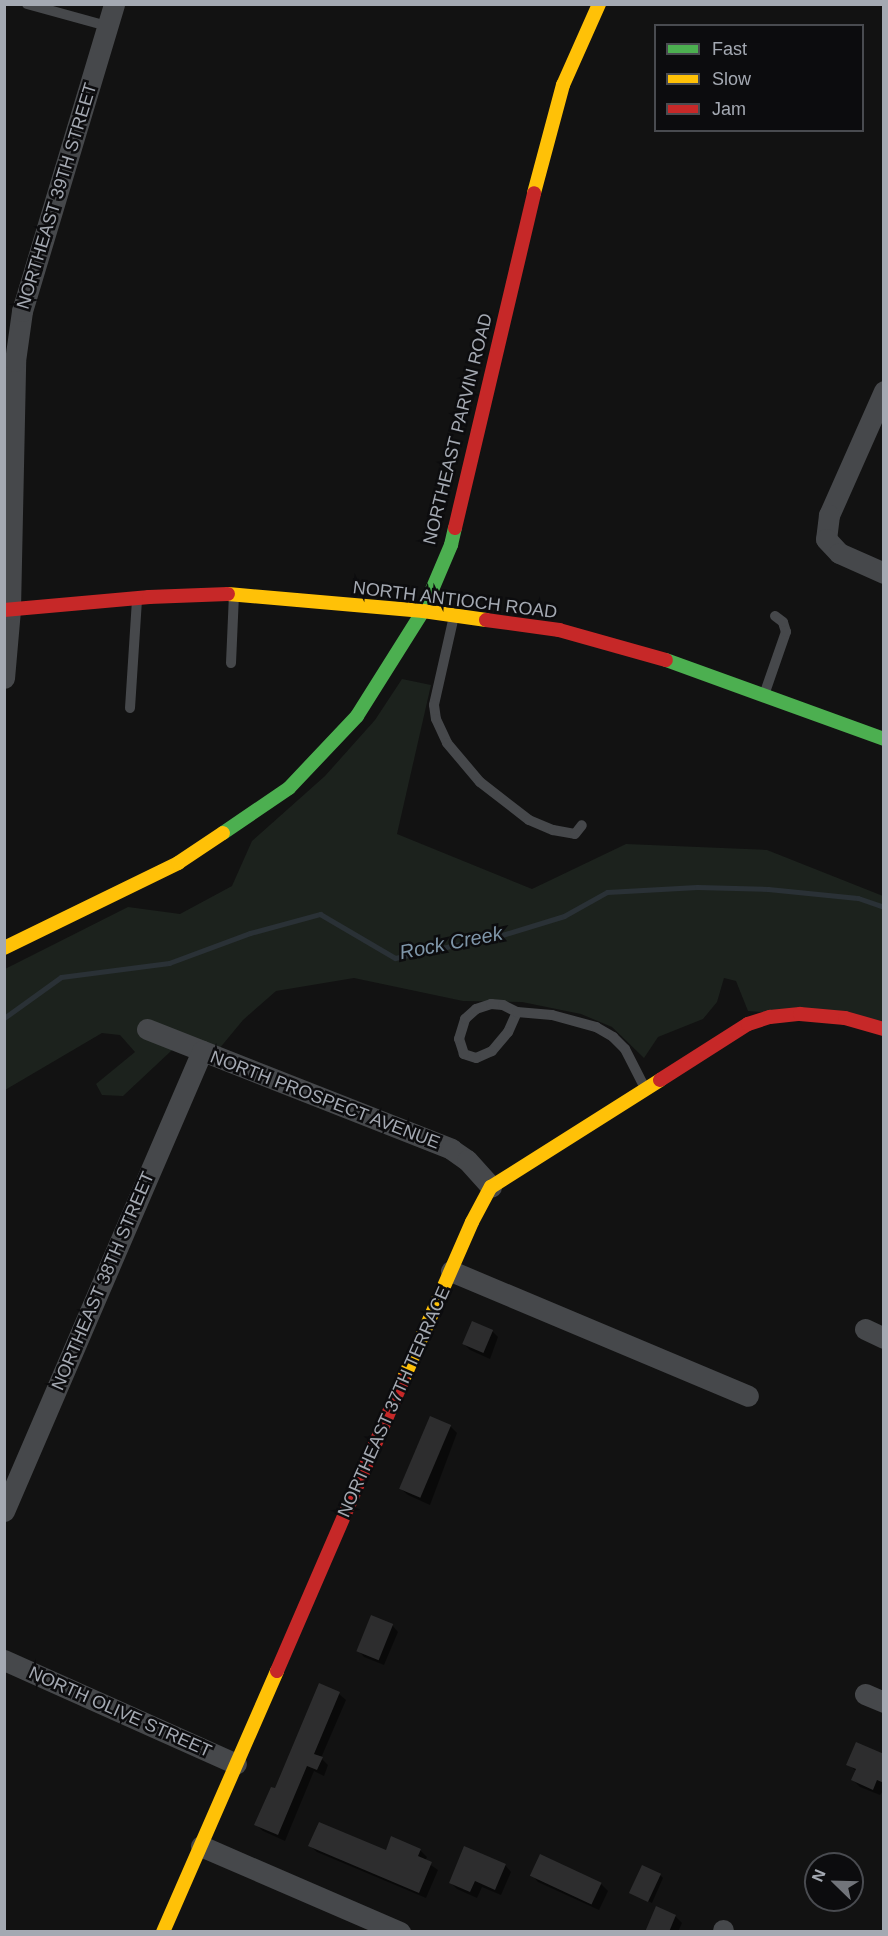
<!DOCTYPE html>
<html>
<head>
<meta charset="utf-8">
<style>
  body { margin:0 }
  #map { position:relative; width:888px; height:1936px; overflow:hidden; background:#121212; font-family:Helvetica,sans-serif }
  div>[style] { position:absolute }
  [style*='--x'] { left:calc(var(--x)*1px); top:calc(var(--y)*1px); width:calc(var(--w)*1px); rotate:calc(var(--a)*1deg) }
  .green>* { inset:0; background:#1c221d }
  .shadow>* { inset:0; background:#0007 }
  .stream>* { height:5px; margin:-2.5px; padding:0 2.5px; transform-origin:2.5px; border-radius:2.5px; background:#2a3136 }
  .building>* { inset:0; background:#2d2d2e; transform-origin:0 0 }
  .lane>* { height:10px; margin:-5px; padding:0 5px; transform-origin:5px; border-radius:5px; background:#46484b }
  .street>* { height:21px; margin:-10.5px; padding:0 10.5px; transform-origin:10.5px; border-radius:10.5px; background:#46484b }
  .fast>* { height:14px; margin:-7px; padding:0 7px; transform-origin:7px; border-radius:7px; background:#4caf50 }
  .slow>* { height:14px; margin:-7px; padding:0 7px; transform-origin:7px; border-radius:7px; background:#ffc107 }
  .jam>* { height:14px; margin:-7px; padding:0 7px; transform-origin:7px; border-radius:7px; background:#c62828 }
  span { translate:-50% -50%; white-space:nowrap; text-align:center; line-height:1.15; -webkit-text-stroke:5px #0c0c0e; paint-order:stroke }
  .street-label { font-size:18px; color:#a4a9b2 }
  .water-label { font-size:20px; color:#7f96a9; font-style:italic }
  .frame { position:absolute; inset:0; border:6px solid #a4a9b2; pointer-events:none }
  .legend { position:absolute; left:654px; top:24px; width:210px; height:108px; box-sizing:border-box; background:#0c0c0e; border:2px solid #494b50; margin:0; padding:8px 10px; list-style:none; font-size:18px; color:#a4a9b2 }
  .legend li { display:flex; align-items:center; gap:12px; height:30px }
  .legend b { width:30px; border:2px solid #494b50 }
  .north { position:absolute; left:804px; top:1852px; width:60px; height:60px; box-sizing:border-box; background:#0c0c0e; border:2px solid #494b50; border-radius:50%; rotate:293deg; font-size:16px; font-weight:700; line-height:24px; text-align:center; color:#a4a9b2 }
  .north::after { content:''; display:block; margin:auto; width:21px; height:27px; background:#71747a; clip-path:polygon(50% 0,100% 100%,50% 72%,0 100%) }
</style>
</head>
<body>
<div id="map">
  <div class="green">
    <div style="clip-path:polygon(402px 679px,431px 685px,397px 834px,532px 889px,626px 844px,767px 850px,883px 896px,883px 1021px,748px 1011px,736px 981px,724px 978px,717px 1002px,703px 1019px,658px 1037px,644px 1058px,612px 1027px,581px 1014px,522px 1002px,463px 1001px,354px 978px,276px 991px,243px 1020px,219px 1049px,186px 1037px,123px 1096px,102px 1095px,96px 1084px,135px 1052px,120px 1035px,102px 1033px,5px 1090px,5px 969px,128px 907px,180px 914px,232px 886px,252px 841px,325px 776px,375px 720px)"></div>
  </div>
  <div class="shadow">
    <div style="clip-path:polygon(492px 1331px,498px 1337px,490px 1359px,470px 1350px,464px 1344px)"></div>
    <div style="clip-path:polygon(450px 1426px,457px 1433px,430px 1505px,408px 1495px,401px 1489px)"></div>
    <div style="clip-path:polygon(392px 1625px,398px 1632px,384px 1665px,364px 1657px,358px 1650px)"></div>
    <div style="clip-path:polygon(320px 1685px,339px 1694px,346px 1700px,321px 1758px,328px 1765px,324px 1776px,314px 1771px,285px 1841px,263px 1831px,256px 1825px,276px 1790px)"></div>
    <div style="clip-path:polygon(884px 1755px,884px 1790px,880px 1795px,860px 1787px,853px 1780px,857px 1772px,848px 1764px)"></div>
    <div style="clip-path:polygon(310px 1846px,386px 1852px,420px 1850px,427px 1857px,425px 1861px,438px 1870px,426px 1898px,317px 1852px)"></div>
    <div style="clip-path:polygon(505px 1865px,511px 1872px,501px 1895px,482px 1887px,477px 1898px,457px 1889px,450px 1882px)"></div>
    <div style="clip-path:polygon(532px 1875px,601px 1884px,608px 1891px,599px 1910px,538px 1882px)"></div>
    <div style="clip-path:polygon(660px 1875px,663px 1878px,652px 1903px,631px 1892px)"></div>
    <div style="clip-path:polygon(675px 1916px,682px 1923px,678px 1932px,646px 1932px)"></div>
  </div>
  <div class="stream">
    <div style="--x:4;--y:1018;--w:70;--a:-35.7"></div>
    <div style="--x:61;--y:977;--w:109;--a:-7.4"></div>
    <div style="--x:169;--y:963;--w:86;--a:-20.3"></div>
    <div style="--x:250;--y:933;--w:73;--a:-15.2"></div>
    <div style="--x:320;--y:914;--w:87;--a:30.4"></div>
    <div style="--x:395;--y:958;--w:109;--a:-12.1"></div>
    <div style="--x:502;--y:935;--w:65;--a:-17"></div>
    <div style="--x:564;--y:916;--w:49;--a:-29.2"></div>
    <div style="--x:607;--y:892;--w:90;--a:-3.2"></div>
    <div style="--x:697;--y:887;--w:71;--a:1.6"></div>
    <div style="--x:768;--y:889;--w:90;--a:5.7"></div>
    <div style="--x:858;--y:898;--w:28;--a:19"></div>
  </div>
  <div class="building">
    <div style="left:472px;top:1321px;width:23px;height:25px;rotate:23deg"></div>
    <div style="left:430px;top:1416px;width:23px;height:79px;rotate:23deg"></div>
    <div style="left:371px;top:1615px;width:24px;height:39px;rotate:22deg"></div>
    <div style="clip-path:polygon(319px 1683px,340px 1692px,314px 1754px,323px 1757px,317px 1770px,307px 1766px,278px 1835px,254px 1825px,271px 1787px,275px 1788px)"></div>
    <div style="clip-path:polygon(856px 1742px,884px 1754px,884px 1783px,877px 1780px,873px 1790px,851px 1780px,856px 1769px,846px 1765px)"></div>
    <div style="clip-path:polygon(319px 1822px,386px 1850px,391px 1836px,421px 1849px,418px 1856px,432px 1862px,419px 1893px,308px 1846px)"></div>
    <div style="clip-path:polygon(464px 1846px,506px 1864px,495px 1890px,475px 1881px,470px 1892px,449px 1883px)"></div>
    <div style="left:540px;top:1854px;width:68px;height:24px;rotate:25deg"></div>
    <div style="left:642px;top:1865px;width:21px;height:31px;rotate:25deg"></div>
    <div style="clip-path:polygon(656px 1906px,676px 1915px,669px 1932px,645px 1932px)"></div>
  </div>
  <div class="lane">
    <div style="--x:27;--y:4;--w:83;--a:15.4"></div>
    <div style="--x:454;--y:616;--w:91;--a:102.7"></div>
    <div style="--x:434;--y:705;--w:14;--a:82"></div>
    <div style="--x:436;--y:719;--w:26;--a:65"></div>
    <div style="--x:447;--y:743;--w:51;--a:49.8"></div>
    <div style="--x:480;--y:782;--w:62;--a:37.8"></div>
    <div style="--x:529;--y:820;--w:26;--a:23"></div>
    <div style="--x:553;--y:830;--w:22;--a:10"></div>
    <div style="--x:575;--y:834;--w:11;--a:-52"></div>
    <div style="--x:231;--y:663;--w:69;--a:-87.5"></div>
    <div style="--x:764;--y:695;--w:67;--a:-70.8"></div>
    <div style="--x:786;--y:632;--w:10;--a:-107"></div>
    <div style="--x:783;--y:622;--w:10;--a:-143"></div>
    <div style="--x:130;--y:708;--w:108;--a:-86.3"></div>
    <div style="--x:517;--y:1012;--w:22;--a:114"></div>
    <div style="--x:508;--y:1032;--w:25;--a:130"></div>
    <div style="--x:492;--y:1051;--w:17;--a:156"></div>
    <div style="--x:476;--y:1058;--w:13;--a:-162"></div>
    <div style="--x:464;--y:1054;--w:16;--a:-108"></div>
    <div style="--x:459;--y:1039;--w:21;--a:-73"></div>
    <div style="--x:465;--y:1019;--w:15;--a:-42"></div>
    <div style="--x:476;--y:1009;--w:16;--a:-18"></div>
    <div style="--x:491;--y:1004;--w:12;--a:5"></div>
    <div style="--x:503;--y:1005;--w:16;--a:27"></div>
    <div style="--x:517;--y:1012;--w:35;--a:5"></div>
    <div style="--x:552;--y:1015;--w:46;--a:15.3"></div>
    <div style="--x:596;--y:1027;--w:20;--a:30"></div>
    <div style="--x:613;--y:1037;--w:17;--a:45"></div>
    <div style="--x:625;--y:1049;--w:44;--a:62.9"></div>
  </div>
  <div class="street">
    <div style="--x:884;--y:391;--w:136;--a:113.9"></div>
    <div style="--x:829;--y:515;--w:24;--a:97"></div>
    <div style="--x:826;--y:539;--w:19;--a:47"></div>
    <div style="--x:839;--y:553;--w:49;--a:24"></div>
    <div style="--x:4;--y:678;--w:69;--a:-85"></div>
    <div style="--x:10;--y:609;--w:248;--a:-88.8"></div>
    <div style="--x:15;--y:361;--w:50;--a:-82"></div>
    <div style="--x:22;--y:311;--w:320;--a:-73.3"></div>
    <div style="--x:147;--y:1029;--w:327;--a:21.5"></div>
    <div style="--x:451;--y:1149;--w:19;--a:35"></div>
    <div style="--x:467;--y:1160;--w:36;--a:48"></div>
    <div style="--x:451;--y:1271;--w:322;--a:22.8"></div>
    <div style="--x:865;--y:1329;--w:21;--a:25"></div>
    <div style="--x:4;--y:1511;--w:501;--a:-66.71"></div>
    <div style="--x:4;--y:1660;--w:254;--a:24.1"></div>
    <div style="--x:865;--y:1694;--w:21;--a:23"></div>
    <div style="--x:201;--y:1846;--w:217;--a:23.4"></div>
    <div style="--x:723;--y:1932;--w:2;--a:-90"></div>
  </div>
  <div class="fast">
    <div style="--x:666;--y:660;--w:232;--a:19.9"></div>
    <div style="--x:223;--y:833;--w:80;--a:-34.3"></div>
    <div style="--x:289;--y:788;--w:99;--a:-46.6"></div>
    <div style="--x:357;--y:716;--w:124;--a:-57.8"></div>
    <div style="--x:423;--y:611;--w:72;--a:-67"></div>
    <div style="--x:451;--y:545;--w:17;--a:-77"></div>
  </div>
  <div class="slow">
    <div style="--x:534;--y:193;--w:112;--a:-75"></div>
    <div style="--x:563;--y:85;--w:89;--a:-66"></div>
    <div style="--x:228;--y:594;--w:196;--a:5"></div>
    <div style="--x:423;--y:611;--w:64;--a:8.1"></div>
    <div style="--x:4;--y:948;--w:194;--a:-26"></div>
    <div style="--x:178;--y:863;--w:54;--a:-33.7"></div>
    <div style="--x:403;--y:1380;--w:172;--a:-66.4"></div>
    <div style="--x:472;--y:1222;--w:40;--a:-62"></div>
    <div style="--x:491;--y:1187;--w:200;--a:-32.3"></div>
    <div style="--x:163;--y:1932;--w:285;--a:-66.4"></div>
  </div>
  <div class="jam">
    <div style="--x:455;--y:528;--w:344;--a:-76.7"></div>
    <div style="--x:4;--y:610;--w:146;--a:-5.1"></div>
    <div style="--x:149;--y:597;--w:79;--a:-2.2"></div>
    <div style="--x:486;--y:620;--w:74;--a:7.8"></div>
    <div style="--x:559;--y:630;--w:111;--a:15.7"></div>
    <div style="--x:660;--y:1080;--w:104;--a:-32.5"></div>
    <div style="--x:748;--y:1024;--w:23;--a:-18"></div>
    <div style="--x:770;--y:1017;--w:30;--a:-6"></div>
    <div style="--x:800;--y:1014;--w:45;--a:5.1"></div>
    <div style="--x:845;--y:1018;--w:41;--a:15.8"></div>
    <div style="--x:277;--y:1671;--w:317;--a:-66.6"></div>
  </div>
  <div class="street-label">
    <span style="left:57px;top:196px;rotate:-73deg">NORTHEAST 39TH STREET</span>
    <span style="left:458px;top:429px;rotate:-76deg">NORTHEAST PARVIN ROAD</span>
    <span style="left:455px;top:600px;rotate:7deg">NORTH ANTIOCH ROAD</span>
    <span style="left:325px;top:1100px;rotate:21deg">NORTH PROSPECT AVENUE</span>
    <span style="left:103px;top:1281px;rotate:-67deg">NORTHEAST 38TH STREET</span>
    <span style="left:394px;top:1402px;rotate:-66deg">NORTHEAST 37TH TERRACE</span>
    <span style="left:120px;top:1712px;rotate:24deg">NORTH OLIVE STREET</span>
  </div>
  <div class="water-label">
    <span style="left:451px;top:943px;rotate:-11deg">Rock Creek</span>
  </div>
  <div class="frame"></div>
  <ul class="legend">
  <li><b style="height:8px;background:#4caf50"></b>Fast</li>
  <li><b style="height:8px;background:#ffc107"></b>Slow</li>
  <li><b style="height:8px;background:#c62828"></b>Jam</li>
  </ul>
  <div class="north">N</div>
</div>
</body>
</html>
